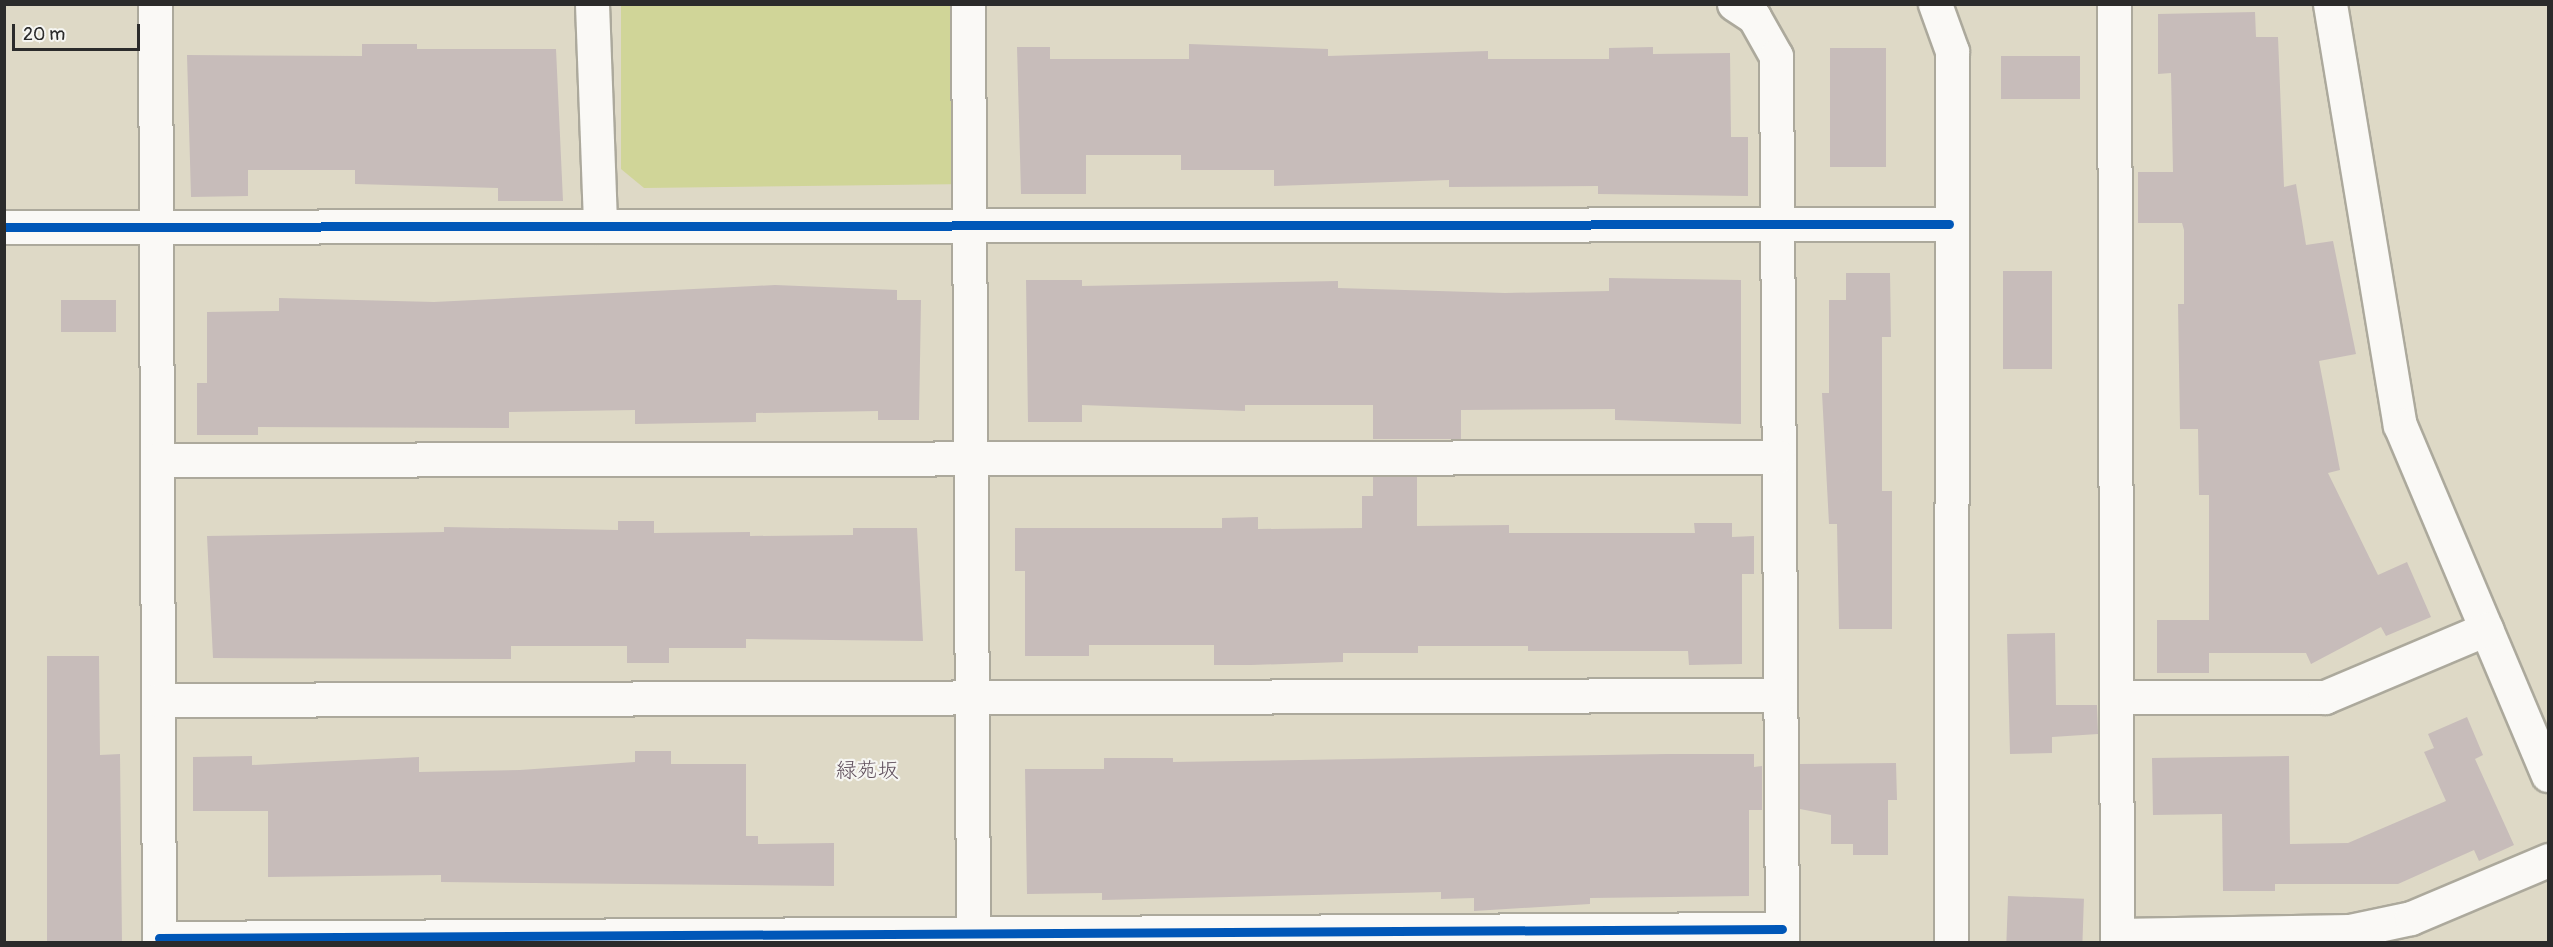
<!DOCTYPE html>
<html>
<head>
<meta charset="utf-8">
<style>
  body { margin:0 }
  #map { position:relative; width:2553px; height:947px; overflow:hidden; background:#ded9c6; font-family:Pangolin,"Klee One",sans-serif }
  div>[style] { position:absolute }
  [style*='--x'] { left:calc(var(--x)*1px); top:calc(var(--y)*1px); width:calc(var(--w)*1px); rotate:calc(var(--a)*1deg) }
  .green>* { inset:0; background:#d0d598 }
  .building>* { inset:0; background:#c7bcba; transform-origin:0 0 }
  .roads { filter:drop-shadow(2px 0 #aca99c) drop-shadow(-2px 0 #aca99c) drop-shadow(0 2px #aca99c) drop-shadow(0 -2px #aca99c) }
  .street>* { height:33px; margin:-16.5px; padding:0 16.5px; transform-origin:16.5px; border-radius:16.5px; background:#faf9f6 }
  .secondary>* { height:33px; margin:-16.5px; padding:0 16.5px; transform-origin:16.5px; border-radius:16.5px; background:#faf9f6 }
  .cycleway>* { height:9px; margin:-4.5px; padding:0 4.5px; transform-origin:4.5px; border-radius:4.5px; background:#0057b8 }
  span { translate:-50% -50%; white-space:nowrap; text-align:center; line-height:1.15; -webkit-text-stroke:4.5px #f6f6f2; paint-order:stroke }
  .quarter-label { font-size:21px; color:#60505d }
  .frame { position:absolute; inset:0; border:6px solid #2b2b2b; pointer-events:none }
  .scale { position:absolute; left:12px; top:24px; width:128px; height:27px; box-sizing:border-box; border:3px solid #2b2b2b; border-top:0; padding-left:8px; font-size:18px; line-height:21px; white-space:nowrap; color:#2b2b2b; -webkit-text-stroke:4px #f6f6f2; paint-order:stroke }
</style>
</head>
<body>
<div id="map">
  <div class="green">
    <div style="clip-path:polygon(621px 5px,968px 5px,969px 184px,644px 188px,621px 169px)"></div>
  </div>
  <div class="building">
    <div style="clip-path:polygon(2255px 12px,2256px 37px,2278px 37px,2284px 187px,2296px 184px,2306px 245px,2333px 241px,2356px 354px,2319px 361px,2340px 470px,2328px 473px,2378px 575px,2407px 562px,2431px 617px,2386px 636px,2381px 627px,2311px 664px,2306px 653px,2209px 653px,2209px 673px,2157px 673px,2157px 620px,2209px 620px,2209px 495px,2199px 495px,2198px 429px,2180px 429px,2178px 304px,2184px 304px,2184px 230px,2182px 223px,2138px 223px,2138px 172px,2173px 172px,2171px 73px,2158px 74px,2158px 14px)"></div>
    <div style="clip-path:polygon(362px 44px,417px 44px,417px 49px,556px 49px,563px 201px,498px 201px,498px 188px,355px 184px,355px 170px,248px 170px,248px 196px,191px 197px,187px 55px,362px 56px)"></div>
    <div style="clip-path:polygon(1189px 44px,1328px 49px,1328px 56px,1488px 51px,1488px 59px,1609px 59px,1609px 48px,1653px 47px,1653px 54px,1730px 53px,1731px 137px,1748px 137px,1748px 196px,1598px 194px,1598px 186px,1449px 187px,1449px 180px,1274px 186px,1274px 170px,1181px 170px,1181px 155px,1086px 155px,1086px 194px,1021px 194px,1017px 47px,1050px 47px,1050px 59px,1189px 59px)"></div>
    <div style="left:1830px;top:48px;width:56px;height:119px"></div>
    <div style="left:2001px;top:56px;width:79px;height:43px"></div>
    <div style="left:2052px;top:271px;width:98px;height:49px;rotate:90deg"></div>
    <div style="clip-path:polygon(1846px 273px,1890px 273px,1891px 337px,1882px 337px,1882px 491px,1892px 491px,1892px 629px,1839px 629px,1837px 524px,1829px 524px,1822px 393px,1829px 393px,1829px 300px,1846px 300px)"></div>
    <div style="clip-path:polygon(1609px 278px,1741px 280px,1741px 424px,1615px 420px,1615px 409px,1461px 410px,1461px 439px,1373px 439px,1373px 405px,1245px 405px,1245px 411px,1082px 405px,1082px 422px,1028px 422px,1026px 280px,1082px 280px,1082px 286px,1338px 281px,1338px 288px,1505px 293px,1609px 291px)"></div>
    <div style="clip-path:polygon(775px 285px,897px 290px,897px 300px,921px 300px,919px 420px,878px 420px,878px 411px,756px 413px,756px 422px,635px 424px,635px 410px,509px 412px,509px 428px,258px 427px,258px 435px,197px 435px,197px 383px,207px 383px,207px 312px,279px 311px,279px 298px,434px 302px)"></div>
    <div style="left:61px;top:300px;width:55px;height:32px"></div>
    <div style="clip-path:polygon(1417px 476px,1417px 526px,1509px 525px,1509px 533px,1695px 533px,1694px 523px,1732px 523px,1732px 537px,1754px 536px,1754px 574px,1742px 574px,1742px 664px,1689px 665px,1688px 651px,1528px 651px,1528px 646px,1418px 646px,1418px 653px,1343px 653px,1343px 662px,1251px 665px,1214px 665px,1214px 645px,1089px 645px,1089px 656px,1025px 656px,1025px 571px,1015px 571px,1015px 528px,1222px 528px,1222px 518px,1258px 517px,1258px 529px,1362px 528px,1362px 496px,1373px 496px,1373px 477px)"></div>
    <div style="clip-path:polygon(618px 521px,654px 521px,654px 533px,750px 532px,750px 536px,853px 535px,853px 528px,917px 528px,923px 641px,746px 639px,746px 648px,669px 648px,669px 663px,627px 663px,627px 646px,511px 646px,511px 659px,213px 658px,207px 536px,444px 532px,444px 527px,618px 530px)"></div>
    <div style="clip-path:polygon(2055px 633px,2056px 705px,2097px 705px,2098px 734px,2052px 737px,2052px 753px,2010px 754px,2007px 634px)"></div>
    <div style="clip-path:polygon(47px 656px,99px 656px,100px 755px,120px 754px,122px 942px,47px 942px)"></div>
    <div style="clip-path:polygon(2467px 717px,2483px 755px,2475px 759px,2514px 845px,2479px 861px,2474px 850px,2398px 884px,2275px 884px,2275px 891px,2223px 891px,2222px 814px,2153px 815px,2152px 758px,2289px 756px,2290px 844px,2348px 843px,2446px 801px,2424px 752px,2434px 748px,2428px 734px)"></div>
    <div style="clip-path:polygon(635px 751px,671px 751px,671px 764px,746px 764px,746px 836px,758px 836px,758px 844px,834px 843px,834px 886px,441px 882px,441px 875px,268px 877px,268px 811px,193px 811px,193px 757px,252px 756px,252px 765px,419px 757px,419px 772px,520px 770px,635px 762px)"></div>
    <div style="clip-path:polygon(1667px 754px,1754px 754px,1754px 767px,1762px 766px,1762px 810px,1749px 810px,1749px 896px,1590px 898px,1590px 904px,1474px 911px,1474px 898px,1441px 899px,1441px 892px,1102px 900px,1102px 893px,1027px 894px,1025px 769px,1104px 769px,1104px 758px,1173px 758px,1173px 762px)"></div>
    <div style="clip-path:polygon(1896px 763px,1897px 800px,1888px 800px,1888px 855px,1853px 855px,1853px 844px,1831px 844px,1831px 815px,1800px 809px,1800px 764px)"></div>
    <div style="left:2008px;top:896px;width:76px;height:46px;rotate:2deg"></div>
  </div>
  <div class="roads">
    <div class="street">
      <div style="--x:155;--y:4;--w:938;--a:89.76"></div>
      <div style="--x:592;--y:4;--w:222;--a:87.9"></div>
      <div style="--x:968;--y:4;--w:938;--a:89.69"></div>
      <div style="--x:1734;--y:4;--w:24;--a:33"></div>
      <div style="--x:1754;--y:17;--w:45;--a:60.6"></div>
      <div style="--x:1776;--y:56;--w:886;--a:89.61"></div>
      <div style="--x:2114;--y:4;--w:938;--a:89.82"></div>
      <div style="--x:2330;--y:4;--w:427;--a:80.6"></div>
      <div style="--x:2400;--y:425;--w:380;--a:67.1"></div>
      <div style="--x:4;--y:227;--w:1945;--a:-0.09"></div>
      <div style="--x:157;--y:460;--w:1621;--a:-0.11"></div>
      <div style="--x:2117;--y:697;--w:208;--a:0"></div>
      <div style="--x:2325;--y:697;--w:175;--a:-22.9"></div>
      <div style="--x:158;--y:700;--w:1622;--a:-0.18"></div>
      <div style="--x:2117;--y:935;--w:233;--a:-1"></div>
      <div style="--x:2350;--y:931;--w:62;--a:-12"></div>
      <div style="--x:2411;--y:918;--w:149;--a:-22.9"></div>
      <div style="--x:159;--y:938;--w:1623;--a:-0.32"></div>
    </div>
    <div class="secondary">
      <div style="--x:1935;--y:4;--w:50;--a:70.1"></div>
      <div style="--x:1952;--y:51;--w:891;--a:90.06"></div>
    </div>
  </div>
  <div class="cycleway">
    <div style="--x:4;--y:227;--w:1945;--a:-0.09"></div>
    <div style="--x:159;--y:938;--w:1623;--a:-0.32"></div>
  </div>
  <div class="quarter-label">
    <span style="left:867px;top:771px">緑苑坂</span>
  </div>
  <div class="frame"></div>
  <div class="scale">20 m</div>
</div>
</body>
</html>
